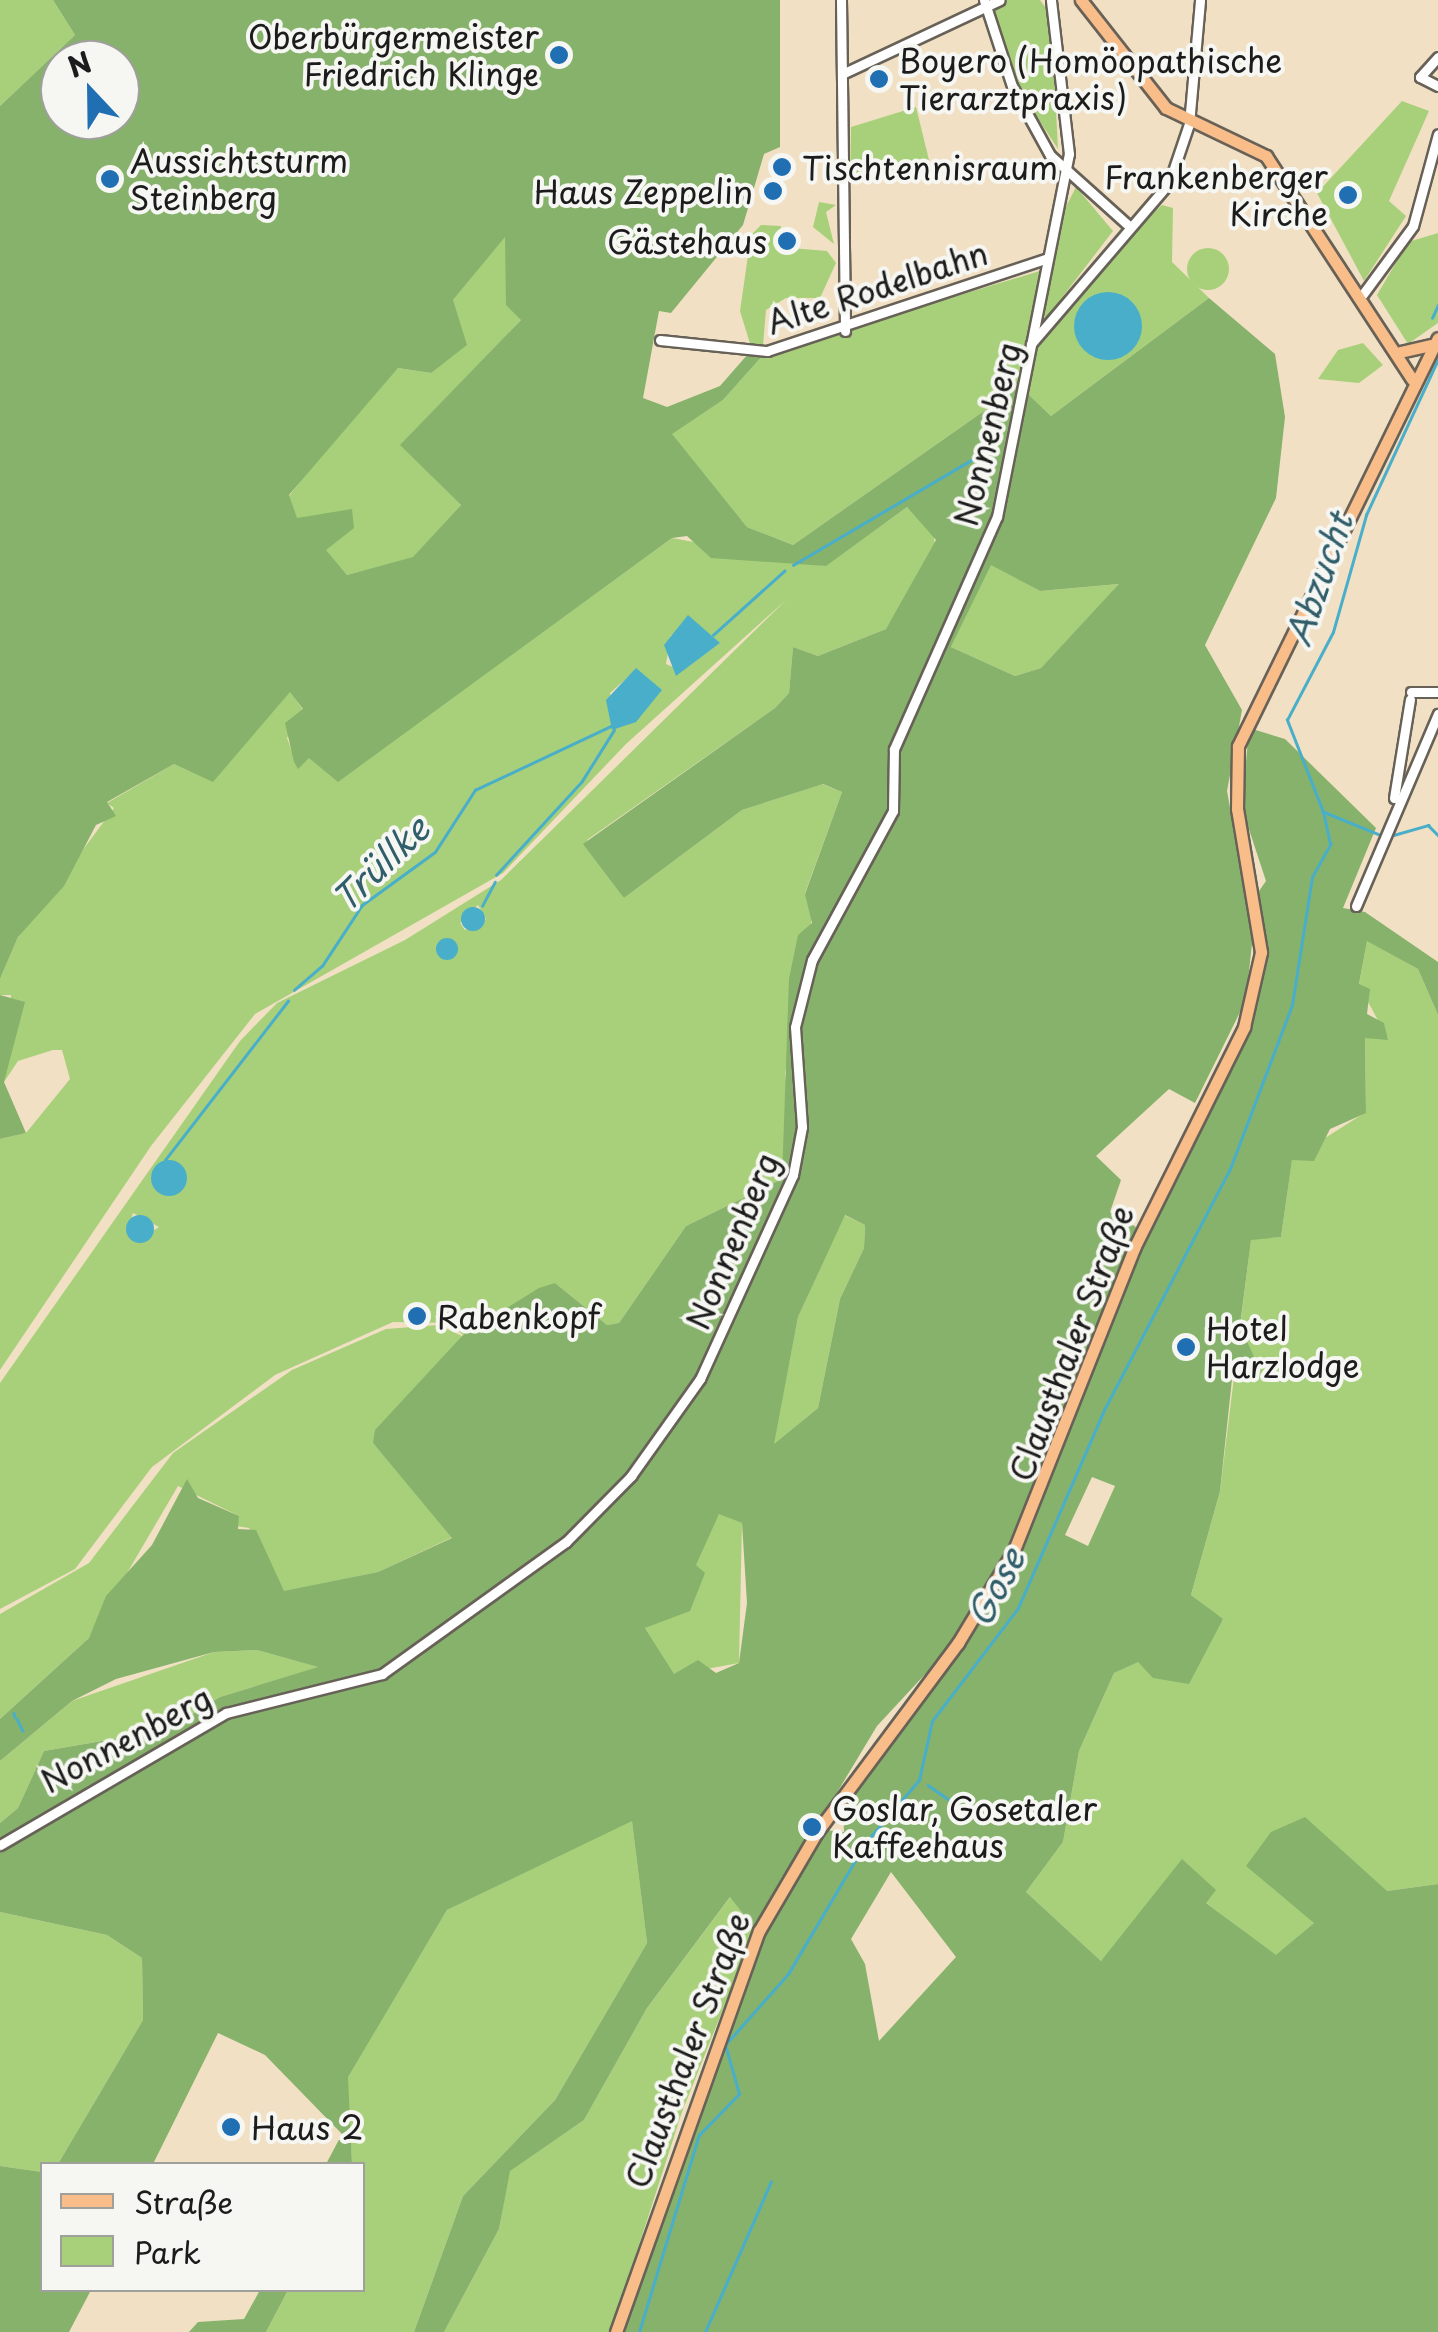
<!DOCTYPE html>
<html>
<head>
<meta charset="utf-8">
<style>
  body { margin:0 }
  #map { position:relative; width:1438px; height:2332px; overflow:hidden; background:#f1e0c4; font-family:"Playpen Sans",sans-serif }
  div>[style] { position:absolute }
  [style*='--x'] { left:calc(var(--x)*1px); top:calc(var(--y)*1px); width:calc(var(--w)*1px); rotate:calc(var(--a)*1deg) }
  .green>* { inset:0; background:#a8d07b }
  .round { border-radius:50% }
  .forest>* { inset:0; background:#86b26b }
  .water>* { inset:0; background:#49aec9 }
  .stream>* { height:2.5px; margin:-1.25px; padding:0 1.25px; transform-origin:1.25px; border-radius:1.25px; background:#49aec9 }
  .roads { filter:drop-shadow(2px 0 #676157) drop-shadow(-2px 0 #676157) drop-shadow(0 2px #676157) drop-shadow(0 -2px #676157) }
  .minor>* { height:9px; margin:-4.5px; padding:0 4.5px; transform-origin:4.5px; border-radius:4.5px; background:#fff }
  .major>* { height:11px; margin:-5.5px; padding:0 5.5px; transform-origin:5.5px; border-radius:5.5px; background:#f8bd89 }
  .dots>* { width:28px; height:28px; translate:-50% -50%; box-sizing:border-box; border:5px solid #f6f6f2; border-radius:50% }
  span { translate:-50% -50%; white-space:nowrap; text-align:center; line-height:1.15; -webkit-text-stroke:8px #f6f6f2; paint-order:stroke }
  .poi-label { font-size:32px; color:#1c1c1c }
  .right { translate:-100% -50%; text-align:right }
  .left { translate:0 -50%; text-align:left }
  .street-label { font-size:32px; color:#1c1c1c }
  .water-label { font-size:35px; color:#305e6a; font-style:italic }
  .legend { position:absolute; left:40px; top:2162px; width:325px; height:130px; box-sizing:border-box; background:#f6f6f2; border:2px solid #9f9f9c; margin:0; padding:12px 18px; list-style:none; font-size:30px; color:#1c1c1c }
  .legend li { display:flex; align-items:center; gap:20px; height:50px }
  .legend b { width:50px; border:2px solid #9f9f9c }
  .north { position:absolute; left:40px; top:40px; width:100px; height:100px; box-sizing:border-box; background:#f6f6f2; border:2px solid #9f9f9c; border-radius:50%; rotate:338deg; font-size:28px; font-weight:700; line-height:40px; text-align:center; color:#1c1c1c }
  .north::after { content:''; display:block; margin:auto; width:35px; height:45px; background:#1f6fb2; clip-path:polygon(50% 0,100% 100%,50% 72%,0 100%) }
</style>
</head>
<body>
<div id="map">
  <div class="green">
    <div style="clip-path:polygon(0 0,53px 0,75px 35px,0 106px)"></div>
    <div style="clip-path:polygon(1007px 0,1040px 0,1051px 15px,1058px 149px,1012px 79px,991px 12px)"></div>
    <div style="clip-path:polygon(1402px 101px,1429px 111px,1389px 201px,1406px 216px,1364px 281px,1317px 193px)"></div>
    <div style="clip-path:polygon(916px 107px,929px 160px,850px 183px,851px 127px)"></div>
    <div style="clip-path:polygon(1076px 187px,1113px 231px,1044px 321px,1058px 222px)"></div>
    <div style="clip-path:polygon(819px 202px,836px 205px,826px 212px,834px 244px,813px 227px)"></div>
    <div style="clip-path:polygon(1162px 205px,1173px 208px,1172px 262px,1209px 298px,1051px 416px,1028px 394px,1026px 365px,1011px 392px,793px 545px,747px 527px,671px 434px,723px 400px,764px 354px,1043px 270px,1027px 363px,1106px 256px)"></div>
    <div style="clip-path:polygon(761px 225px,781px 226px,779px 247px,827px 251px,836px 263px,820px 298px,786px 298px,766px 310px,763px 346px,751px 347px,740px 311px,751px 235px)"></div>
    <div style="clip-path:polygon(1438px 233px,1438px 323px,1408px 344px,1377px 295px,1408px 242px)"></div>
    <div style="clip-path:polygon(505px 236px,521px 320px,401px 445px,461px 505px,413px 558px,347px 575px,296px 518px,289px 496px,371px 391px,398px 368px,431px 373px,453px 300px)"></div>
    <div class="round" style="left:1187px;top:248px;width:42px;height:42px"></div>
    <div style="clip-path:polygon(1363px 343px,1383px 365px,1359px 383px,1318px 379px,1338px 350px)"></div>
    <div style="clip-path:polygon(evenodd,907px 507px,933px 529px,936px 553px,886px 629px,818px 656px,793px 647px,789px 693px,775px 708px,587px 840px,624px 898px,742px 810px,822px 784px,842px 792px,805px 893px,813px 911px,785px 1074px,791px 1114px,782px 1179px,686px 1226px,619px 1323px,607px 1325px,555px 1283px,463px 1335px,450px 1323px,393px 1322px,275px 1375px,152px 1467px,75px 1569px,0 1609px,0 1383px,240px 1041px,277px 1003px,405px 940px,501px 880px,786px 600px,626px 744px,503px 873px,255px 1014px,151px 1146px,0 1370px,0 1139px,26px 1133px,70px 1079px,62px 1050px,53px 1050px,18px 1061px,4px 1082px,11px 995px,0 995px,0 979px,18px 937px,114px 808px,107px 803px,174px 764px,213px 781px,290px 691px,303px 710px,287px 738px,298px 768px,309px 757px,338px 781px,672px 538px,825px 566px,907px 507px,671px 635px,720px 643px,682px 671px,666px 664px,671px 635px,907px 507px,637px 669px,630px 721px,614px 720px,610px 693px,637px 669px,907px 507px,478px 905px,486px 919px,465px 930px,460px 923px,478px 905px,907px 507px,133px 1213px,159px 1227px,136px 1242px,127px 1233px,133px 1213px)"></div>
    <div style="clip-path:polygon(991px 564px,1040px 591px,1120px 584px,1041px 668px,1015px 676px,951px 647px)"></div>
    <div style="clip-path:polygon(1367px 940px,1418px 969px,1438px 1015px,1438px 1884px,1387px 1891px,1314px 1923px,1276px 1956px,1205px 1902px,1101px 1961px,1026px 1892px,1063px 1842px,1079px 1751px,1114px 1673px,1223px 1620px,1191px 1595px,1220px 1491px,1251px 1239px,1281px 1237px,1292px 1159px,1366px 1112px,1365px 1037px,1388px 1039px,1359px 985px)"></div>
    <div style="clip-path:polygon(844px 1215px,865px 1225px,864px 1248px,840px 1299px,818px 1408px,773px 1445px,798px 1317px)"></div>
    <div style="clip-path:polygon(438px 1325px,462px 1336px,373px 1443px,453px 1537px,378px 1572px,283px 1592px,249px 1528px,236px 1526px,239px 1516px,178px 1486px,89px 1638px,0 1719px,0 1614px,89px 1563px,173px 1453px,292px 1370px,386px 1329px)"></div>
    <div style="clip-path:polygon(719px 1513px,742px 1523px,739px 1663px,674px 1675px,645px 1628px,670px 1613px)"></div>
    <div style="clip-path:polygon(257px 1650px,319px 1667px,220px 1697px,166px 1730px,44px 1751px,18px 1808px,0 1823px,0 1761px,72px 1701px,214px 1652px)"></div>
    <div style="clip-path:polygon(632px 1820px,647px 1943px,555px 2100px,463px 2196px,414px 2332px,266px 2332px,288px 2290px,362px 2290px,362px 2164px,352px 2164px,347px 2077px,447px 1910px)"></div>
    <div style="clip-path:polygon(731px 1896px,755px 1929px,682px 2112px,611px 2332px,444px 2332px,499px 2229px,509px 2171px,584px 2120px,647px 2008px)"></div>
    <div style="clip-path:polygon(0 1912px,107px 1935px,142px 1958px,143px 2020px,58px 2164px,42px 2164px,42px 2172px,0 2166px)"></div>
  </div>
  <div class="forest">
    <div style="clip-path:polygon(evenodd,53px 0,780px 0,780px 147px,764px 154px,743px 225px,671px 313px,659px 311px,643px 398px,667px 407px,720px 386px,748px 354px,764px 354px,723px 400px,672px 434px,747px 527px,793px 545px,1011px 392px,1027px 363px,1028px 394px,1051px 416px,1209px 298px,1275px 354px,1285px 417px,1276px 498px,1205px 645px,1242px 710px,1227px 791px,1253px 934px,1246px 1000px,1195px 1103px,1169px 1089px,1096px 1156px,1121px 1180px,1110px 1212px,1136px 1227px,1010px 1548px,942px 1656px,877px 1726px,755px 1929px,730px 1897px,647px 2008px,584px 2120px,510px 2171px,499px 2229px,444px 2332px,414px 2332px,463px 2196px,555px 2100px,647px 1943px,632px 1821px,447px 1910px,348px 2077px,352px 2164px,326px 2164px,342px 2134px,265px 2055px,218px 2033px,153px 2164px,58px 2164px,143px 2020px,142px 1958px,107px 1935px,0 1912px,0 1823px,18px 1808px,44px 1751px,166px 1730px,220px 1697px,318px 1667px,257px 1650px,214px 1652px,116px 1679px,72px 1701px,0 1761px,0 1719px,89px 1638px,106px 1596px,152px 1545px,187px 1479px,198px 1498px,239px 1516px,238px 1529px,256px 1530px,284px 1591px,378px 1572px,452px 1538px,373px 1443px,375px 1430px,463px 1335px,539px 1288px,555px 1283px,607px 1325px,619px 1323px,686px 1226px,782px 1179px,789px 979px,798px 935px,812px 923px,805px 894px,842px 792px,823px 784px,742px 810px,624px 898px,583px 844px,775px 708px,789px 693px,793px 647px,818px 656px,886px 629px,936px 540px,907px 507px,826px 566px,711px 558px,687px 536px,672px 538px,338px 782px,309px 758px,298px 769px,294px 762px,285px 723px,303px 709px,290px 692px,213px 782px,174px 764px,107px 802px,116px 816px,96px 825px,64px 886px,18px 937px,0 979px,0 106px,75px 35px,53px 0,60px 60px,120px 60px,120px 120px,60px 120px,60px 60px,53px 0,505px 237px,506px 305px,521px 320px,400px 445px,461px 505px,413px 557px,347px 575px,326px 550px,354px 528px,352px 509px,297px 518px,289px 495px,398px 368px,431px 373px,467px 345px,453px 300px,505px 237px,53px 0,991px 565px,1040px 591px,1119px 584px,1041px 668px,1015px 676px,951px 647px,991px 565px,53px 0,845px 1215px,865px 1225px,864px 1248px,840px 1299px,818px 1408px,774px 1444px,798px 1317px,845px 1215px,53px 0,719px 1514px,742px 1523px,747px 1603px,739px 1663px,716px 1673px,698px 1660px,674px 1674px,645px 1628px,690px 1611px,705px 1573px,696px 1565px,719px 1514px)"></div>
    <div style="clip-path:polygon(evenodd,1249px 728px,1285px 739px,1376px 828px,1343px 908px,1365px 912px,1438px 962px,1438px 1015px,1418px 969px,1367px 941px,1359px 984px,1370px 989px,1367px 1014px,1384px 1023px,1388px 1040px,1365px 1038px,1366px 1113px,1330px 1129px,1314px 1161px,1292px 1160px,1281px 1237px,1251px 1240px,1240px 1326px,1256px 1361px,1233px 1370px,1220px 1491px,1191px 1595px,1223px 1619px,1189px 1684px,1153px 1678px,1138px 1662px,1114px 1673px,1079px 1751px,1063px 1842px,1026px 1892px,1101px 1961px,1182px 1859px,1216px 1890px,1206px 1903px,1276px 1955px,1314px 1923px,1246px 1866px,1271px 1832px,1305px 1817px,1387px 1891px,1438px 1884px,1438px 2332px,620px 2332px,763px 1933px,824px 1830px,844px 1832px,843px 1804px,1018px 1553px,1138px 1251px,1249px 1029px,1267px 953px,1259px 891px,1266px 881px,1242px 808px,1249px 728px,1092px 1477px,1115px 1486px,1088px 1546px,1065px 1535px,1092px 1477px,1249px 728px,891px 1872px,956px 1957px,879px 2041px,865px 1964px,851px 1939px,891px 1872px)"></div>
    <div style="clip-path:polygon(0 995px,25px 1002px,4px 1082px,26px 1133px,0 1139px)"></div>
    <div style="clip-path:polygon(0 2166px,42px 2172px,42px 2290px,91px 2290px,69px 2332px,0 2332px)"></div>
    <div style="clip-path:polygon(260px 2290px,288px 2290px,266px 2332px,189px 2332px,198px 2322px,244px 2319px)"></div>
  </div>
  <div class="water">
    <div class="round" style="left:1074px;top:292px;width:68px;height:68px"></div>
    <div style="clip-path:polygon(688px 615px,720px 643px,676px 676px,664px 645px)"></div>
    <div style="clip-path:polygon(636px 668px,662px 690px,636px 722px,612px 730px,606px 700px)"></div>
    <div class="round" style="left:461px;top:907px;width:24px;height:24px"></div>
    <div class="round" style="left:436px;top:938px;width:22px;height:22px"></div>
    <div class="round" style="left:151px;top:1160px;width:36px;height:36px"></div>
    <div class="round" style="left:126px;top:1215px;width:28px;height:28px"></div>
  </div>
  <div class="stream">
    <div style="--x:1432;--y:318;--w:14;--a:-65"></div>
    <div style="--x:793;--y:565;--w:212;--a:-30.5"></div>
    <div style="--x:713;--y:635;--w:96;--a:-42"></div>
    <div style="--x:1382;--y:836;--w:64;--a:-157.9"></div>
    <div style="--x:1323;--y:812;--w:99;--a:-111.4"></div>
    <div style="--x:1287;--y:720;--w:99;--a:-62.4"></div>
    <div style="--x:1333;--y:632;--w:122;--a:-74.2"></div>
    <div style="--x:1366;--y:515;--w:172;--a:-65.2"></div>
    <div style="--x:1390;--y:836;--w:40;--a:-16"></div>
    <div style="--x:1428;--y:825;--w:14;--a:45"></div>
    <div style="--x:496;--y:875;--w:127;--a:-47.5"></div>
    <div style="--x:582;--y:781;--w:60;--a:-57.9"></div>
    <div style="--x:482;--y:906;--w:27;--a:-62"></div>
    <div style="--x:294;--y:990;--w:37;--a:-41"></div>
    <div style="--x:322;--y:966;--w:73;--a:-56.7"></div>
    <div style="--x:362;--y:905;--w:90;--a:-36"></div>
    <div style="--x:435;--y:852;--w:74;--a:-57.2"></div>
    <div style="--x:475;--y:790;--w:150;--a:-25.2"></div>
    <div style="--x:165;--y:1160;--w:201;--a:-52.3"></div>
    <div style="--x:14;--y:1713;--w:4;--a:76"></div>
    <div style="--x:17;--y:1719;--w:13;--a:63"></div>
    <div style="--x:928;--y:1785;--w:24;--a:35"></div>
    <div style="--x:639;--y:2332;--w:206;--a:-73.1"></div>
    <div style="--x:699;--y:2135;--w:57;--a:-45.7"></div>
    <div style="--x:739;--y:2094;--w:51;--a:-105.9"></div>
    <div style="--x:725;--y:2045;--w:95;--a:-48.4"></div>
    <div style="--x:788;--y:1974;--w:153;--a:-59.4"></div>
    <div style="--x:866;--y:1842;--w:82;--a:-49.5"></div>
    <div style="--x:919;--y:1780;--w:60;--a:-77.6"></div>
    <div style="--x:932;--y:1721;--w:142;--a:-52.7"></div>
    <div style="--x:1018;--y:1608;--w:218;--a:-66.5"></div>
    <div style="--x:1105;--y:1408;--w:270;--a:-62.4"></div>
    <div style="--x:1230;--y:1169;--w:175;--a:-69.3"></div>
    <div style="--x:1292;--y:1005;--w:130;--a:-81.1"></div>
    <div style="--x:1312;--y:877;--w:38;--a:-61"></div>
    <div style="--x:1330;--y:844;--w:33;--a:-102"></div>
    <div style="--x:705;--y:2332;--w:164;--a:-66.3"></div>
  </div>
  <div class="roads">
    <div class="minor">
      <div style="--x:841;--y:0;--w:331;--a:89.3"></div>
      <div style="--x:984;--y:0;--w:90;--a:72"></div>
      <div style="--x:1012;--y:86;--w:79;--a:61.2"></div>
      <div style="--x:1050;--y:155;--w:103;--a:41.9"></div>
      <div style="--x:1438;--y:57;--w:27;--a:132"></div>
      <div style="--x:1420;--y:77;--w:20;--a:27"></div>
      <div style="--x:842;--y:74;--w:174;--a:-25.1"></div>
      <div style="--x:1363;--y:294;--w:84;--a:-53.7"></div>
      <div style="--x:1413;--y:226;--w:95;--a:-74.8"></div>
      <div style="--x:660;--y:340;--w:108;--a:5.9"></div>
      <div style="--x:767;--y:351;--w:296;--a:-18.3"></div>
      <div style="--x:1031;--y:344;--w:212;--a:-49.4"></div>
      <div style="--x:1169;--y:183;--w:62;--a:-71.3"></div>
      <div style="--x:1189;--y:124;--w:124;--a:-84.9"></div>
      <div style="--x:1411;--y:692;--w:27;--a:0"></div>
      <div style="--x:1394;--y:798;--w:100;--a:-80.8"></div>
      <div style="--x:1356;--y:906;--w:209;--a:-66.9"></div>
      <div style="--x:0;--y:1845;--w:262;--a:-30.3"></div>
      <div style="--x:226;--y:1713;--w:161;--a:-14"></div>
      <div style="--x:382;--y:1674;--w:226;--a:-35.7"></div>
      <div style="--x:566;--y:1542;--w:93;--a:-45.4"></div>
      <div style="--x:631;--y:1476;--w:119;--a:-54.6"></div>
      <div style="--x:700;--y:1379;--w:224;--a:-65.5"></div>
      <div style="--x:793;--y:1175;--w:49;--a:-79.4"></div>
      <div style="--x:802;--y:1127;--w:100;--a:-94"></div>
      <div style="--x:795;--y:1027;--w:69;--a:-75.8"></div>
      <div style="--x:812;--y:960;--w:170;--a:-61.5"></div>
      <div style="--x:893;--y:811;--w:62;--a:-89.1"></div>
      <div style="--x:894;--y:749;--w:254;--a:-66.1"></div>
      <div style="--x:997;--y:517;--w:370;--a:-78.8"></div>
      <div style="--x:1069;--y:154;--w:155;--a:-96.7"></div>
    </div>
    <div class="major">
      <div style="--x:1081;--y:0;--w:137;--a:51.8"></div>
      <div style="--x:1166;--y:108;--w:111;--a:25.6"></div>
      <div style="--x:1266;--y:156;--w:267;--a:56.8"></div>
      <div style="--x:1400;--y:352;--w:31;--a:-13"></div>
      <div style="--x:616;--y:2332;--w:426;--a:-70.4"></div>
      <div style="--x:759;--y:1931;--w:115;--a:-59.6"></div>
      <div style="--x:817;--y:1832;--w:236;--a:-53.3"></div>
      <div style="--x:958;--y:1643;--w:109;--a:-58.9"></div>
      <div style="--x:1014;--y:1550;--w:325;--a:-68.3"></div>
      <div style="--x:1134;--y:1248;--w:247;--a:-63.5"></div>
      <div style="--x:1244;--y:1027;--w:77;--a:-77.2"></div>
      <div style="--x:1261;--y:952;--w:145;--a:-99.5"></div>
      <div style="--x:1237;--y:809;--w:63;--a:-89.1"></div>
      <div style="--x:1238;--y:746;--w:454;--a:-63.9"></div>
    </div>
  </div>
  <div class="dots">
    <div style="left:559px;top:55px;background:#1f6fb2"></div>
    <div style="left:879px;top:79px;background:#1f6fb2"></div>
    <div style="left:782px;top:167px;background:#1f6fb2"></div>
    <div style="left:110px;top:179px;background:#1f6fb2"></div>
    <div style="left:773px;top:191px;background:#1f6fb2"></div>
    <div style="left:1348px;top:195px;background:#1f6fb2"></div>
    <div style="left:787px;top:241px;background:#1f6fb2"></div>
    <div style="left:417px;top:1316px;background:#1f6fb2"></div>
    <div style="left:1186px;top:1347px;background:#1f6fb2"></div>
    <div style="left:812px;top:1827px;background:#1f6fb2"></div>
    <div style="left:231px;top:2127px;background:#1f6fb2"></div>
  </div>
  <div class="poi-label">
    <span class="right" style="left:539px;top:55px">Oberbürgermeister<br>Friedrich Klinge</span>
    <span class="left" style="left:899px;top:79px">Boyero (Homöopathische<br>Tierarztpraxis)</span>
    <span class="left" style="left:130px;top:179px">Aussichtsturm<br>Steinberg</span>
    <span class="left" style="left:802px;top:167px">Tischtennisraum</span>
    <span class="right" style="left:1328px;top:195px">Frankenberger<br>Kirche</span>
    <span class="right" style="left:753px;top:191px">Haus Zeppelin</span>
    <span class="right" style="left:767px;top:241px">Gästehaus</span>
    <span class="left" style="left:437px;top:1316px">Rabenkopf</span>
    <span class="left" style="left:1206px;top:1347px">Hotel<br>Harzlodge</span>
    <span class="left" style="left:832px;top:1827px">Goslar, Gosetaler<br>Kaffeehaus</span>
    <span class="left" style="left:251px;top:2127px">Haus 2</span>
  </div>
  <div class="street-label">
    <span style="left:877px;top:287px;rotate:-18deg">Alte Rodelbahn</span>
    <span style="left:987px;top:434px;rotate:-76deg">Nonnenberg</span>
    <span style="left:732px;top:1241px;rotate:-67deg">Nonnenberg</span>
    <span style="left:1071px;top:1343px;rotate:-69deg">Clausthaler Straße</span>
    <span style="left:126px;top:1739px;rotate:-28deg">Nonnenberg</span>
    <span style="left:687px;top:2050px;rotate:-69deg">Clausthaler Straße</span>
  </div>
  <div class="water-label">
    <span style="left:1318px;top:579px;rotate:-71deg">Abzucht</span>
    <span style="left:380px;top:863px;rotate:-44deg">Trüllke</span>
    <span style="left:995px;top:1587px;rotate:-62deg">Gose</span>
  </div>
  <ul class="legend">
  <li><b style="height:12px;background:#f8bd89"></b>Straße</li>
  <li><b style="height:28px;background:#a8d07b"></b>Park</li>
  </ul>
  <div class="north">N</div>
</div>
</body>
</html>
